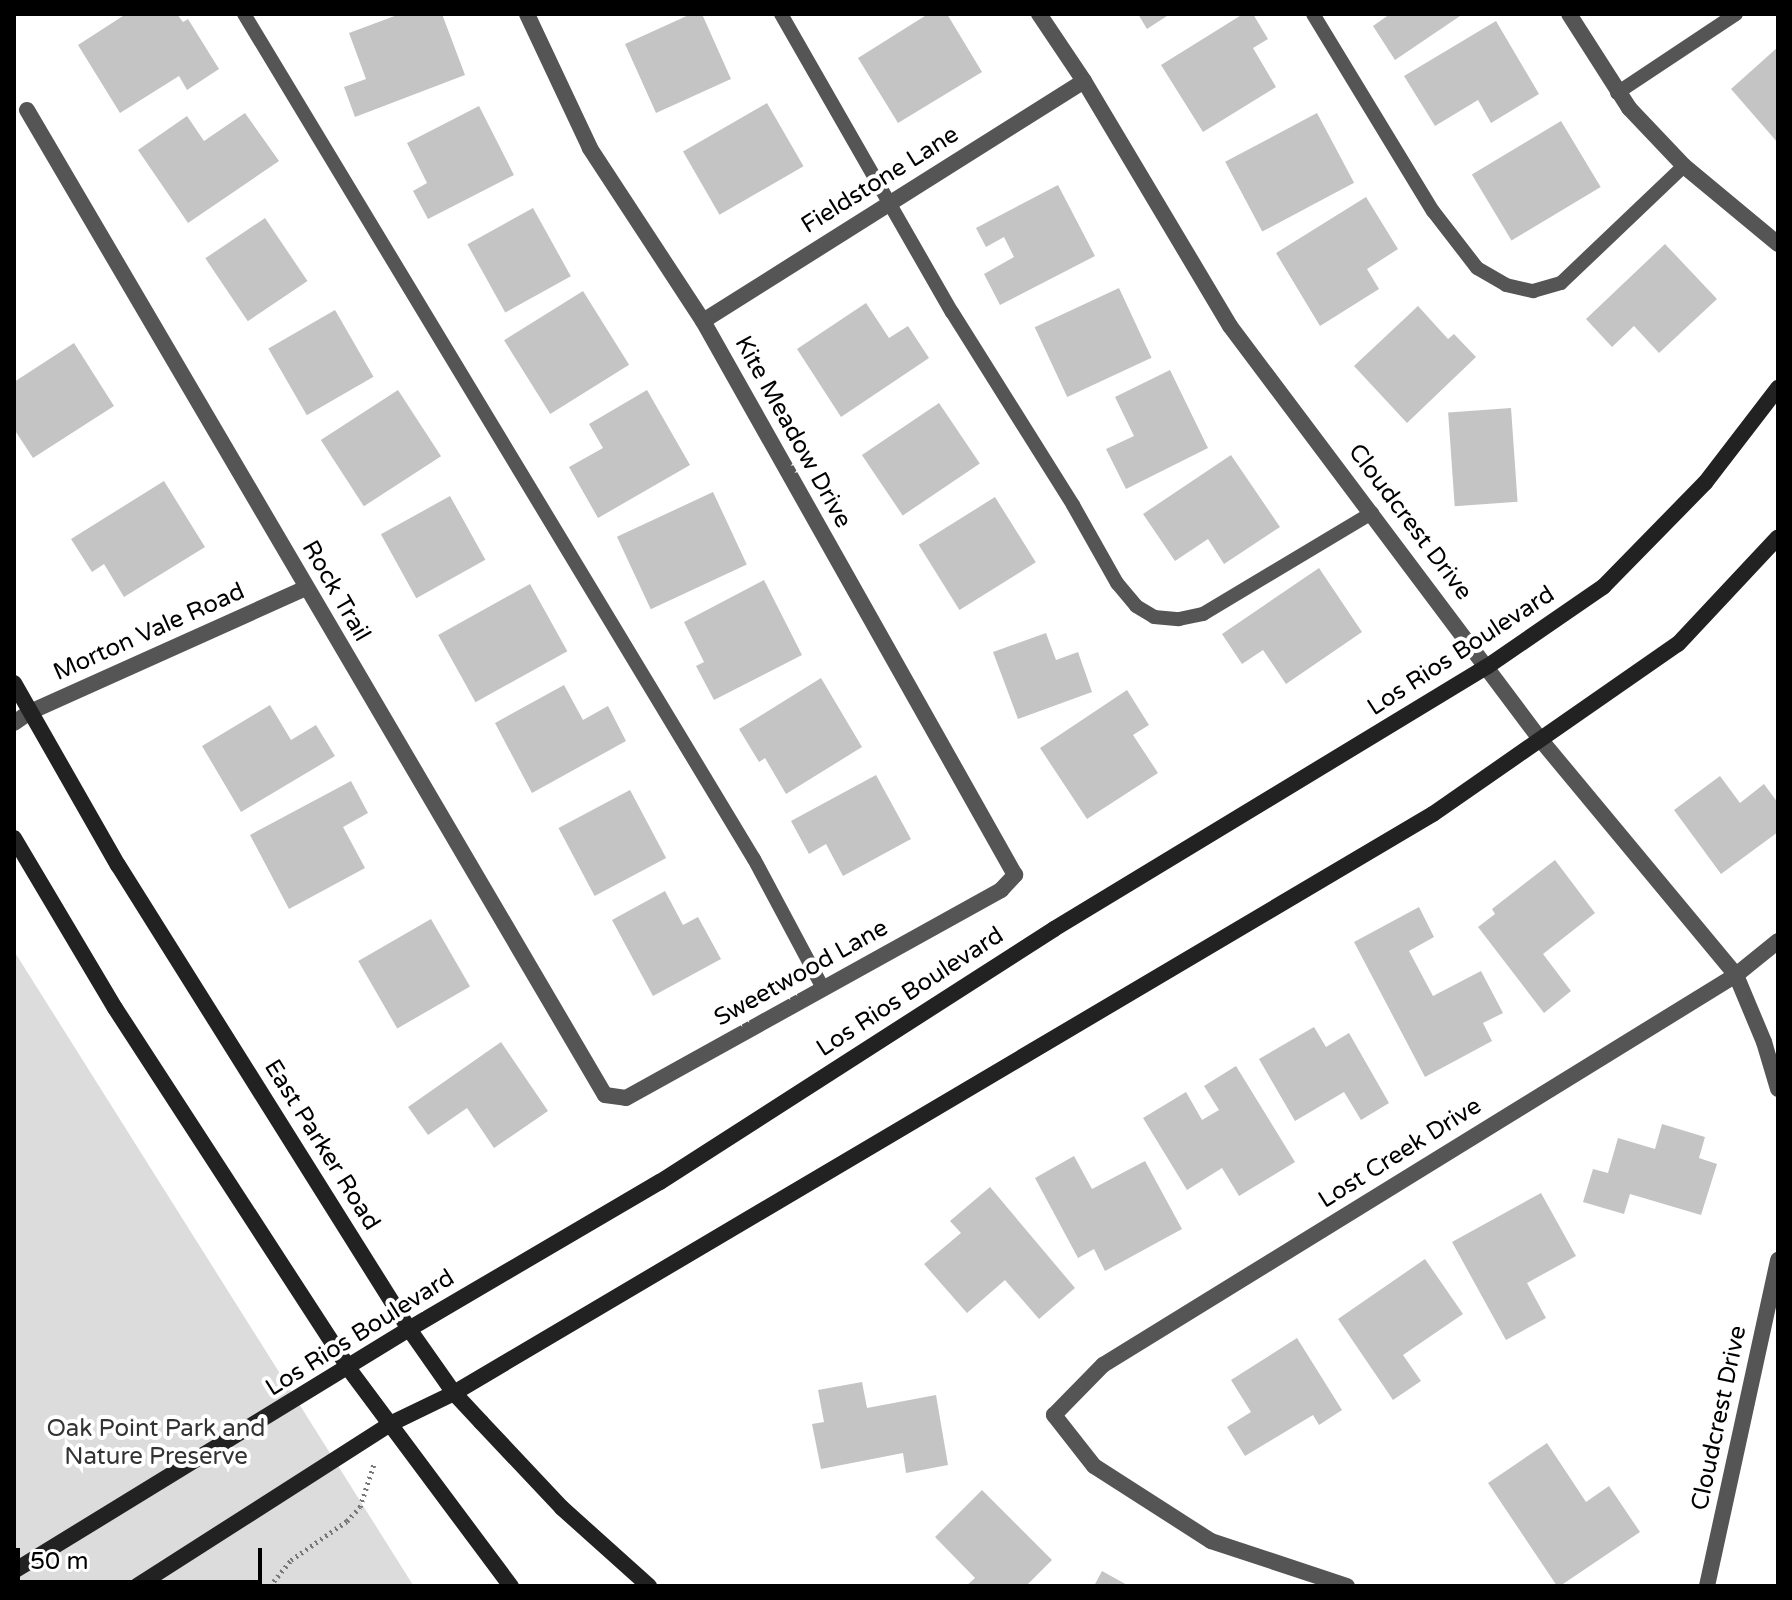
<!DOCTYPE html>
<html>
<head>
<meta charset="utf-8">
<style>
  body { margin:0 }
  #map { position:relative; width:1792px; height:1600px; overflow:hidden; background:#fff; font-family:"Varela Round",sans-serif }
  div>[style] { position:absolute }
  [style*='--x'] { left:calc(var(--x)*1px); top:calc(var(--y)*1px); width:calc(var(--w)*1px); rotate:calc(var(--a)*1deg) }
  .green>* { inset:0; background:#dcdcdc }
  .building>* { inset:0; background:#c4c4c4; transform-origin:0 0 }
  .path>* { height:5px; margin-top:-2.5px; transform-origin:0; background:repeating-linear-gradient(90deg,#777 0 2px,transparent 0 6px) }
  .lane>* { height:14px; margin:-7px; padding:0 7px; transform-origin:7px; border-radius:7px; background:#555 }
  .street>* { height:16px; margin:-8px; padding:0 8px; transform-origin:8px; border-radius:8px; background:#555 }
  .secondary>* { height:16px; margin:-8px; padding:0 8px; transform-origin:8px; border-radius:8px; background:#222 }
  span { translate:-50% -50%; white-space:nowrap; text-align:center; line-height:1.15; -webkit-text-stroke:8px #fff; paint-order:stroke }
  .street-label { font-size:24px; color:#000 }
  .park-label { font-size:24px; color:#333 }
  .frame { position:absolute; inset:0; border:16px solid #000; pointer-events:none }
  .scale { position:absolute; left:16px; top:1548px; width:246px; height:36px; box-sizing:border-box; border:4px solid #000; border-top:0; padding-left:10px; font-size:24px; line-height:28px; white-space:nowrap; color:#000; -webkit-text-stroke:6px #fff; paint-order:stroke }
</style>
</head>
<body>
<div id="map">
  <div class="green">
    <div style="clip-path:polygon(14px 951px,413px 1585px,414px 1586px,14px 1586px)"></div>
  </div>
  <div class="building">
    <div style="clip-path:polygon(126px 14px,177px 14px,183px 22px,188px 19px,219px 69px,187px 90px,179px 76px,120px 113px,78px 45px)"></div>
    <div style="clip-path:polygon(400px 14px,442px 14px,465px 75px,355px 117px,344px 87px,366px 79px,349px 33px)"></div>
    <div style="clip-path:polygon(691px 14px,702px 14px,731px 79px,656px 113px,625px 44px)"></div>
    <div style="clip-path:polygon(928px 14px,947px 14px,982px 72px,898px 123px,858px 58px)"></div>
    <div style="clip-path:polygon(1138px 14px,1170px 14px,1147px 29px)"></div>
    <div style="clip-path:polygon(1243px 14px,1253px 14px,1268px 39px,1253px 48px,1276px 87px,1203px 132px,1161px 65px)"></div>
    <div style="clip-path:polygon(1390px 14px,1463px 14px,1395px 60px,1373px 26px)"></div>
    <div style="clip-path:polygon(1496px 21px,1539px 94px,1491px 123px,1478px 100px,1435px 126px,1404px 76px)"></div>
    <div style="clip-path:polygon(1778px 47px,1778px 143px,1731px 89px)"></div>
    <div style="left:767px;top:103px;width:73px;height:97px;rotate:60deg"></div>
    <div style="clip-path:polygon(479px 106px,514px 175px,428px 219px,413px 191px,427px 183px,407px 143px)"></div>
    <div style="clip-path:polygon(245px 113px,279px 161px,188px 223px,138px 150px,187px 116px,204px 141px)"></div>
    <div style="left:1317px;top:113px;width:79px;height:104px;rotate:62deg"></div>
    <div style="left:1561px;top:121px;width:77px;height:104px;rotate:59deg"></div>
    <div style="clip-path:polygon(1058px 185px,1095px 256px,1000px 305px,984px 274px,1014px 257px,1004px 237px,986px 247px,976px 228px)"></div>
    <div style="clip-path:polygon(1366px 197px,1398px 249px,1367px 269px,1379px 289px,1320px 326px,1276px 253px)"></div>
    <div style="left:533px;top:208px;width:78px;height:75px;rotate:61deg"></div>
    <div style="left:265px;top:218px;width:76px;height:72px;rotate:56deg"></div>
    <div style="clip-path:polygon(1665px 244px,1717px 299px,1659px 353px,1634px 326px,1612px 347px,1586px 319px)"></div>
    <div style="left:1119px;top:288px;width:77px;height:93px;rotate:65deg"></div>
    <div style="left:583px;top:291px;width:87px;height:93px;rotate:58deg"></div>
    <div style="clip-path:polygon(866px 303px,889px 338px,908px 326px,929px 358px,841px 417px,797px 349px)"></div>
    <div style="clip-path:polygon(1418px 306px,1448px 339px,1454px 334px,1476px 357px,1407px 423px,1354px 366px)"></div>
    <div style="left:335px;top:310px;width:77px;height:77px;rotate:60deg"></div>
    <div style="clip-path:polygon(74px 343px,114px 406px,33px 458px,14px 429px,14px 382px)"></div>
    <div style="clip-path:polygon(1170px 370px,1208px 448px,1126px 489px,1106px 449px,1134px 436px,1115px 397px)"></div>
    <div style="left:398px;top:390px;width:79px;height:92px;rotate:57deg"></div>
    <div style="clip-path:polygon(647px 390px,690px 465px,598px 518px,569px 467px,603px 448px,589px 424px)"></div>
    <div style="left:939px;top:403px;width:73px;height:93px;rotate:56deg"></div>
    <div style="left:1511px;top:408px;width:94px;height:63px;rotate:86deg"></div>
    <div style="clip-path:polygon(1231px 455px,1280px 527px,1224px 564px,1208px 539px,1175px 561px,1143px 514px)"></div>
    <div style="clip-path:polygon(164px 481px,205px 547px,124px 597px,104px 564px,92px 572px,71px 539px)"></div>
    <div style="left:713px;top:492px;width:80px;height:106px;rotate:65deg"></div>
    <div style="left:450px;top:496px;width:73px;height:79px;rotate:61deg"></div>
    <div style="left:995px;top:497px;width:77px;height:90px;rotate:58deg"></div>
    <div style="clip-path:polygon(1319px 568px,1362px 632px,1286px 684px,1263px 650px,1242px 664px,1222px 634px)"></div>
    <div style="clip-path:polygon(764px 580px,802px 655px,714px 700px,696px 666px,704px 662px,684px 622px)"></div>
    <div style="left:530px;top:584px;width:77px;height:105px;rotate:61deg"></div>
    <div style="clip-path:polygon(1046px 633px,1056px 660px,1078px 652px,1092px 692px,1018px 719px,993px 652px)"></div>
    <div style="clip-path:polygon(821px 678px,862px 747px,786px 794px,765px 758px,759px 762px,739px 729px)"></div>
    <div style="clip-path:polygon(564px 685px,583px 720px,608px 706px,626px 741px,532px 793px,495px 723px)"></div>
    <div style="clip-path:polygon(1127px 690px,1149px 725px,1133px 735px,1158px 773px,1087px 819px,1040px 748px)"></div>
    <div style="clip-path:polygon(270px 705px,291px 740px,316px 725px,335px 756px,241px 812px,202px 746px)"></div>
    <div style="clip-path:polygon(876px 775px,911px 839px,843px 876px,826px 844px,809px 854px,791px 821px)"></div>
    <div style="clip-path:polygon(1720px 776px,1740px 803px,1764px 784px,1778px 803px,1778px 832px,1721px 874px,1674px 810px)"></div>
    <div style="clip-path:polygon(351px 781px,368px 813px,343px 827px,365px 868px,289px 909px,250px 835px)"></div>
    <div style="left:630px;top:790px;width:77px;height:81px;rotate:62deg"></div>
    <div style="clip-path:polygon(1555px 860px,1595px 913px,1543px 954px,1571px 991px,1544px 1013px,1478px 927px,1495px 914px,1492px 909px)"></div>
    <div style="clip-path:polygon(665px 891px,683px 925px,698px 917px,721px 959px,653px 996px,612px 920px)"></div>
    <div style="clip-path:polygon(1419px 907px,1434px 937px,1409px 951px,1433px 996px,1481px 971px,1503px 1013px,1483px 1023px,1492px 1041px,1425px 1077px,1354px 942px)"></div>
    <div style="left:431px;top:919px;width:78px;height:84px;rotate:60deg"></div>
    <div style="clip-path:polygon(1314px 1027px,1326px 1047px,1349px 1033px,1389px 1103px,1361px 1120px,1344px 1092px,1295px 1121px,1259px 1059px)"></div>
    <div style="clip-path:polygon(501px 1042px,548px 1111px,494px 1148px,467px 1108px,428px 1135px,408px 1107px)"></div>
    <div style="clip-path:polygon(1236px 1066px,1295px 1162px,1239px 1196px,1222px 1168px,1187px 1190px,1143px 1118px,1186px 1092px,1202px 1120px,1219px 1110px,1204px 1086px)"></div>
    <div style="clip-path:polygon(1662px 1124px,1705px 1137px,1699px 1158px,1717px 1164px,1701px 1215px,1630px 1194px,1624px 1214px,1583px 1202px,1593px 1169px,1608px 1173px,1618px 1138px,1655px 1149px)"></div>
    <div style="clip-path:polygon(1074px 1156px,1092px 1189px,1145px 1161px,1182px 1229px,1105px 1271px,1094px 1249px,1078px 1258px,1035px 1178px)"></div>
    <div style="clip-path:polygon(990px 1187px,1075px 1288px,1039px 1319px,1005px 1280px,967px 1313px,924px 1264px,961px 1233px,950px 1221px)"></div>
    <div style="clip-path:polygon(1541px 1193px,1576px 1256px,1527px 1283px,1546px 1318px,1506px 1340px,1452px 1242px)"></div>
    <div style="clip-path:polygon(1425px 1259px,1463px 1314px,1403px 1355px,1421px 1381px,1393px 1400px,1338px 1319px)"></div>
    <div style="clip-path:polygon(1297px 1338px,1342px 1410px,1319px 1425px,1313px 1415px,1245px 1456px,1227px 1427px,1251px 1412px,1231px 1380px)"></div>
    <div style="clip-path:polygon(862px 1382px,867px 1408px,936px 1395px,948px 1465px,906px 1473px,903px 1453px,821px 1469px,812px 1424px,824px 1422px,818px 1390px)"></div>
    <div style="clip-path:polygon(1547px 1443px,1586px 1502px,1609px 1486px,1640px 1532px,1560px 1586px,1557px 1586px,1488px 1483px)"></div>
    <div style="clip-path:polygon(982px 1490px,1052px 1560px,1026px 1586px,966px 1586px,975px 1578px,935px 1537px)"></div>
    <div style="clip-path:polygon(1102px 1571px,1129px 1586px,1094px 1586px)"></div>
  </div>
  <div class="path">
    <div style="--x:270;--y:1586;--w:33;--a:-51"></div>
    <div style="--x:291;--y:1560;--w:68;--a:-34.9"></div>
    <div style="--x:347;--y:1521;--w:19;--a:-47"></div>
    <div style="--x:360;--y:1507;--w:45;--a:-72"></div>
  </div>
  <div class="lane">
    <div style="--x:244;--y:14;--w:987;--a:58.89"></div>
    <div style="--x:754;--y:859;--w:146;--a:61.9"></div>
    <div style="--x:781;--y:14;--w:344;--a:60.2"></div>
    <div style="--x:952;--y:312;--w:228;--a:57.9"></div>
    <div style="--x:1073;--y:505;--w:90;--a:60.6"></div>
    <div style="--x:1117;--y:583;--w:30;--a:50"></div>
    <div style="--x:1136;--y:606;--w:21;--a:31"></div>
    <div style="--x:1154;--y:617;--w:25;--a:5"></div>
    <div style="--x:1179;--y:619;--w:25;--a:-12"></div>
    <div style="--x:1203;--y:614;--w:197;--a:-30.9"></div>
    <div style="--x:1313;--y:14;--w:231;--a:58.7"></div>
    <div style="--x:1433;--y:211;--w:72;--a:52.3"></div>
    <div style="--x:1477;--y:268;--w:34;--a:30"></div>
    <div style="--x:1506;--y:285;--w:28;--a:13"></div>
    <div style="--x:1533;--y:291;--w:29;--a:-16"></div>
    <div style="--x:1561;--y:283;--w:170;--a:-43.6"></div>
    <div style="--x:1617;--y:93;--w:143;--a:-33.6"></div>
  </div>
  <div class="street">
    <div style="--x:1039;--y:14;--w:81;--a:56.1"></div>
    <div style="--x:1084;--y:81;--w:285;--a:59.2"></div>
    <div style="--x:1230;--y:326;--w:516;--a:53.11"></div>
    <div style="--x:1540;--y:739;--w:307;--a:50.3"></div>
    <div style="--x:1736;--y:975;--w:73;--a:67.3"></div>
    <div style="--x:1764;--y:1042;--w:49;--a:73.4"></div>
    <div style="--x:1569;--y:14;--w:112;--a:57.4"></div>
    <div style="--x:1629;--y:108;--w:80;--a:46.5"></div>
    <div style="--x:1684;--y:166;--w:122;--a:39.7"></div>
    <div style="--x:27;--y:110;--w:1142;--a:59.6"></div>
    <div style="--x:605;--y:1095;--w:21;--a:8"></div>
    <div style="--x:626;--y:1098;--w:429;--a:-29"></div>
    <div style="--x:1001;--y:890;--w:21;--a:-47"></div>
    <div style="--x:1015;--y:875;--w:636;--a:-119.39"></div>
    <div style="--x:703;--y:321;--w:207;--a:-123.2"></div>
    <div style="--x:590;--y:148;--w:148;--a:-115.2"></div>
    <div style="--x:703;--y:321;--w:450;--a:-32.2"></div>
    <div style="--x:14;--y:723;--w:19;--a:-35"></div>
    <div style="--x:30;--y:712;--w:303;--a:-24.2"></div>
    <div style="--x:1347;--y:1586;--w:143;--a:-161.7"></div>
    <div style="--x:1211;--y:1541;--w:139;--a:-147.3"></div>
    <div style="--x:1094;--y:1466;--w:65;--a:-128.1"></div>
    <div style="--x:1054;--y:1415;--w:70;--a:-45.6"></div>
    <div style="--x:1103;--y:1365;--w:743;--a:-31.64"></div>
    <div style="--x:1736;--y:975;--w:54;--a:-39"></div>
    <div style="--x:1707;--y:1586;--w:334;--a:-77.7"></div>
  </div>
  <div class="secondary">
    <div style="--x:14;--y:683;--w:210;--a:60.3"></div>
    <div style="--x:118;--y:865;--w:548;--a:57.91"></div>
    <div style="--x:409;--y:1329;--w:78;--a:54.9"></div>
    <div style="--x:454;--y:1393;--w:40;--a:47"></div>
    <div style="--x:481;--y:1422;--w:118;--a:46.7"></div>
    <div style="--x:562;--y:1508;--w:117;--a:41.9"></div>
    <div style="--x:14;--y:838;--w:198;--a:59.3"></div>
    <div style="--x:115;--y:1008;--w:430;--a:57"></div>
    <div style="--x:349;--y:1369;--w:271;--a:53.3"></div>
    <div style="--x:14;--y:1571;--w:463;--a:-31.5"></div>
    <div style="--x:409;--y:1329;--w:291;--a:-30.4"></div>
    <div style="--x:660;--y:1182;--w:468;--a:-32.7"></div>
    <div style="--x:1054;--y:929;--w:507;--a:-31.22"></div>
    <div style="--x:1488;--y:666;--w:140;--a:-34.5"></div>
    <div style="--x:1603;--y:587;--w:146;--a:-45.6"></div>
    <div style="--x:1705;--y:483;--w:120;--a:-52.5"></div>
    <div style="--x:137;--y:1586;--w:300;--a:-32.6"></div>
    <div style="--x:390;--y:1424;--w:71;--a:-25.8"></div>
    <div style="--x:454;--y:1393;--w:1137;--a:-30.6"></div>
    <div style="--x:1433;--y:814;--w:298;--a:-34.8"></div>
    <div style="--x:1678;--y:644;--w:146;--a:-46.9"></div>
  </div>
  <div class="street-label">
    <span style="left:880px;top:180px;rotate:-32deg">Fieldstone Lane</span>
    <span style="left:793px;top:432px;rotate:61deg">Kite Meadow Drive</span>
    <span style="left:1410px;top:522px;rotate:53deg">Cloudcrest Drive</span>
    <span style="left:336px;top:591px;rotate:60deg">Rock Trail</span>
    <span style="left:149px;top:632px;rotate:-24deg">Morton Vale Road</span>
    <span style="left:1461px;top:651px;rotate:-33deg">Los Rios Boulevard</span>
    <span style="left:801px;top:973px;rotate:-29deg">Sweetwood Lane</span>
    <span style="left:910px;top:992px;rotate:-33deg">Los Rios Boulevard</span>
    <span style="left:322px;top:1145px;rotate:58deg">East Parker Road</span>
    <span style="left:1400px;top:1153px;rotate:-32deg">Lost Creek Drive</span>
    <span style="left:360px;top:1333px;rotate:-32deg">Los Rios Boulevard</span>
    <span style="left:1719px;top:1418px;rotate:-78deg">Cloudcrest Drive</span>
  </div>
  <div class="park-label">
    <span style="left:156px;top:1443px">Oak Point Park and<br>Nature Preserve</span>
  </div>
  <div class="frame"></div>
  <div class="scale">50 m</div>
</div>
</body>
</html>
